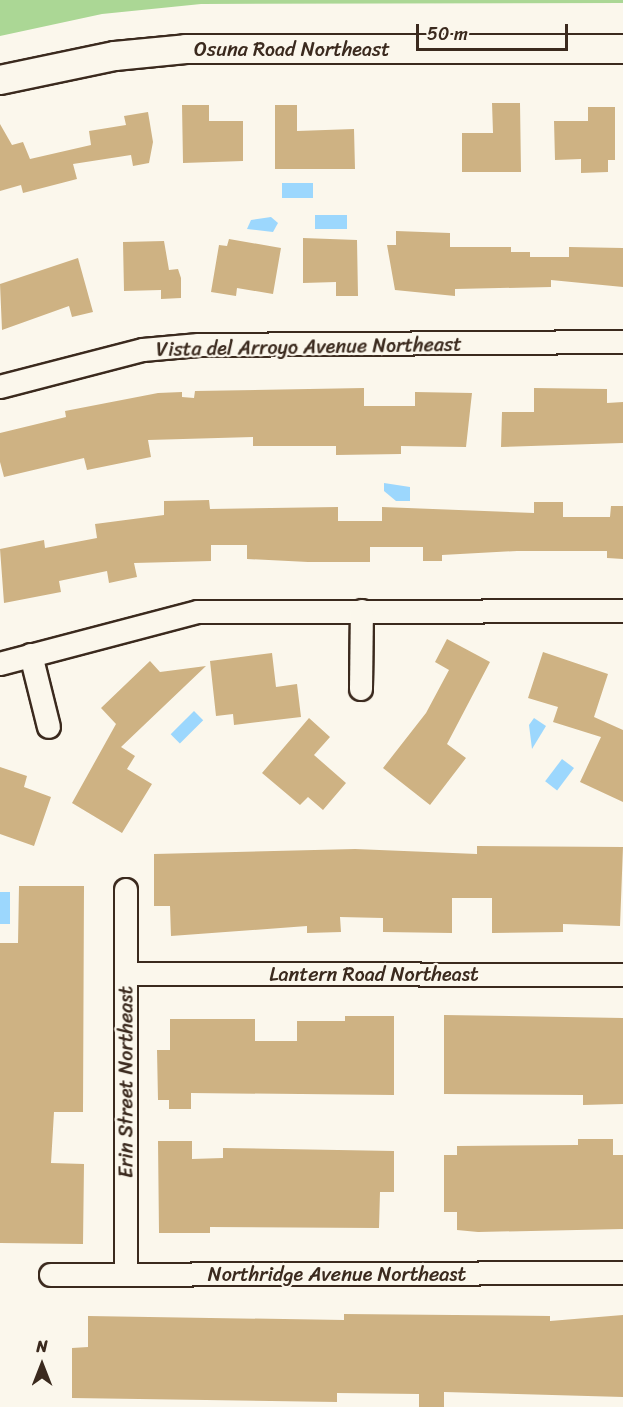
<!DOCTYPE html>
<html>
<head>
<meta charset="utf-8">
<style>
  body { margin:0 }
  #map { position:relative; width:623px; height:1407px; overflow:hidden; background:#fbf7ec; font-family:Sriracha,sans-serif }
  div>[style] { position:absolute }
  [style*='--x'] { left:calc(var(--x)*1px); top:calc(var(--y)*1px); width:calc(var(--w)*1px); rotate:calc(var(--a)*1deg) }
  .green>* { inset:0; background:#abd795 }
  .water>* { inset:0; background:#9cd7fd; transform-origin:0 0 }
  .building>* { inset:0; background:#ceb283 }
  .roads { filter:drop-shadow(2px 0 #3b2a1e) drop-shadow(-2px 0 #3b2a1e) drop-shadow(0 2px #3b2a1e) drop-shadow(0 -2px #3b2a1e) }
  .minor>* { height:22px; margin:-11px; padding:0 11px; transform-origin:11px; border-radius:11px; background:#fbf7ec }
  .tertiary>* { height:28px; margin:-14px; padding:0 14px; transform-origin:14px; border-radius:14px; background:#fbf7ec }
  span { translate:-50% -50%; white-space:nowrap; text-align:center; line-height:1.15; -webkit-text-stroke:4.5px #fbf7ec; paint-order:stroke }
  .street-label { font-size:20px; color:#3b2a1e }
  .north { position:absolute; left:12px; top:1335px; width:60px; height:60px; -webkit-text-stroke:4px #fbf7ec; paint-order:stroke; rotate:0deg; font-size:16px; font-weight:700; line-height:24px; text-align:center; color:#3b2a1e }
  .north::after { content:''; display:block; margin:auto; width:21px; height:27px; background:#3b2a1e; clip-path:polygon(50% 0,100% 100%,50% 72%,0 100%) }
  .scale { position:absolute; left:416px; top:24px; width:152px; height:27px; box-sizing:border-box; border:3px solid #3b2a1e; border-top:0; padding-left:8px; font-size:18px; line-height:21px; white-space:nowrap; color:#3b2a1e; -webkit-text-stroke:4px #fbf7ec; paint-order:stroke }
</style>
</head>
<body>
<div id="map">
  <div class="green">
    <div style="clip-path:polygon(0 0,623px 0,623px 3px,201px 4px,102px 14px,0 36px)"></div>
  </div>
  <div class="water">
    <div style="left:313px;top:183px;width:15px;height:31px;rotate:90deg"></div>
    <div style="left:315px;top:215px;width:32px;height:14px"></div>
    <div style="clip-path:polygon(271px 217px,278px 223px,273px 232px,247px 229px,251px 220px)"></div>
    <div style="clip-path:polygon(384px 483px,410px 487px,410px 501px,396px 501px,384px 491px)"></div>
    <div style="left:194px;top:711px;width:13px;height:33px;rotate:45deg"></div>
    <div style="clip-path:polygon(534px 718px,546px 726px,532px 749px,529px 725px)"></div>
    <div style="left:562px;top:759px;width:15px;height:28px;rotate:37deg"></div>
    <div style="left:0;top:892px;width:10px;height:32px"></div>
  </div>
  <div class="building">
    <div style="clip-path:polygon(492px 103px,520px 103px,521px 172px,462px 172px,462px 133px,493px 133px)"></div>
    <div style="clip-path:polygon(182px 105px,209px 105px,209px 121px,243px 121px,243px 161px,183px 163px)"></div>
    <div style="clip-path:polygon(275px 105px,297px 105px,297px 131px,354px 129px,355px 169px,275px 169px)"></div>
    <div style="clip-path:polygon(588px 107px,615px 107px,615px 160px,608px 160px,608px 172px,581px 173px,581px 159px,555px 160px,554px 121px,588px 121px)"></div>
    <div style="clip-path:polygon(148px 112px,153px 142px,149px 163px,133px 166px,131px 155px,73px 164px,77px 179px,23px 193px,21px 185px,0 191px,0 124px,12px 145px,23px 142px,30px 159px,91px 145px,89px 131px,126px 125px,124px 116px)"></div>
    <div style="clip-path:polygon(396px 231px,450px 233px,450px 247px,511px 247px,511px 252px,530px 252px,530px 257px,569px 257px,569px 247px,623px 248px,623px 287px,551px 280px,551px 287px,455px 289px,455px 296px,395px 290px,387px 245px,396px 245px)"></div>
    <div style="clip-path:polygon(303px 238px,357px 240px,358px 296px,336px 296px,336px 282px,303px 283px)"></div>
    <div style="clip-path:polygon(229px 239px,281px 248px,273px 294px,237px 288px,236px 296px,211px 292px,219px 245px,227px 246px)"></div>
    <div style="clip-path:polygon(164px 241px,169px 270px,178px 269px,181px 278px,181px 298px,161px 299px,161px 290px,124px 291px,123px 242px)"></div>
    <div style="clip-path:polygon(78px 258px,93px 312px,72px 317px,69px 306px,2px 330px,0 284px)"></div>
    <div style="clip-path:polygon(364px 388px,364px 406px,415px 406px,415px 392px,472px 393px,466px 447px,401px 446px,401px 454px,336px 455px,336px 446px,253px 446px,253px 437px,148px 440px,151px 457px,87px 470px,84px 458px,4px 477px,0 462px,0 433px,66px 417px,65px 411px,158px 393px,182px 392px,182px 397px,194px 398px,195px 391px)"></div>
    <div style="clip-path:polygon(534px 388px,607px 389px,607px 403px,623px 402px,623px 443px,501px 447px,502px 412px,534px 412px)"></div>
    <div style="clip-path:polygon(209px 500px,210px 509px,338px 507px,338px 521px,382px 521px,382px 507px,534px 513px,534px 502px,563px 502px,563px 517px,610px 517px,611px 506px,623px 506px,623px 559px,607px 558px,607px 551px,517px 551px,442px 555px,442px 561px,423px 561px,423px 547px,370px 547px,370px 562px,308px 562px,247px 559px,247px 545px,211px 545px,211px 561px,134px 563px,137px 577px,109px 583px,107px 571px,59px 581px,61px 592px,4px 603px,0 549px,44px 540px,45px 548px,97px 538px,95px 524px,164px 515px,164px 501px)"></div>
    <div style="clip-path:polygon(447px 639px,490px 662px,447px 744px,466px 758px,430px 805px,383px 768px,426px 713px,449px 670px,435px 662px)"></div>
    <div style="clip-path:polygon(543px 652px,608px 674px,594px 717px,623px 730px,623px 802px,580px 782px,601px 737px,553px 722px,558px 707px,528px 698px)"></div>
    <div style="clip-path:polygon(272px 653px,276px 687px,297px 684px,301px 717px,234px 725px,233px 714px,216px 716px,210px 661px)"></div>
    <div style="clip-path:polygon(150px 661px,160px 672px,206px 666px,121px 747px,135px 756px,127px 769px,152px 784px,122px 833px,72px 803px,116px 724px,101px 708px)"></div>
    <div style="clip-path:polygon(309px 718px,330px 737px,314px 755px,346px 783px,323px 810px,308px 797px,300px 805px,262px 773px)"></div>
    <div style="clip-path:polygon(0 767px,27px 776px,24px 787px,51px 797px,34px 846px,0 834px)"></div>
    <div style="clip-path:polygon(477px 846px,623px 847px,620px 926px,563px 924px,563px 932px,492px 933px,492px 898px,452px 898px,452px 933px,383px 932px,383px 918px,340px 917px,341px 932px,307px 933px,307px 926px,171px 936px,170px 906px,154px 906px,154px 854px,355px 849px,477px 854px)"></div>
    <div style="clip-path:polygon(19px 886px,84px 886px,83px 1112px,54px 1112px,51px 1163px,84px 1164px,83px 1244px,0 1243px,0 943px,18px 943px)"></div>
    <div style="clip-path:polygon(444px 1015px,623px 1018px,623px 1104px,583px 1105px,583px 1095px,444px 1094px)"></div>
    <div style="clip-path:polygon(345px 1016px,394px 1016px,394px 1095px,191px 1093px,191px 1109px,169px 1109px,169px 1100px,158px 1100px,157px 1050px,170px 1050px,170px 1019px,255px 1019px,255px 1041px,297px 1041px,297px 1021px,345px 1021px)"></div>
    <div style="clip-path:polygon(578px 1139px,613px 1139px,613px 1155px,623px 1155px,623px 1229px,478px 1232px,457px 1230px,457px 1212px,444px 1212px,444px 1155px,457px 1155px,457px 1146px,578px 1145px)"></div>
    <div style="clip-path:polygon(158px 1141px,192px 1141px,192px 1159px,223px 1158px,223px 1148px,394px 1151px,394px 1192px,380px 1192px,379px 1228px,210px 1227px,210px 1233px,159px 1233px)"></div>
    <div style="clip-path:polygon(344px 1314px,550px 1316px,550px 1321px,623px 1315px,623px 1397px,444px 1392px,444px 1407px,419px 1407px,419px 1394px,337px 1393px,337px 1402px,72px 1398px,72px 1348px,88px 1347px,88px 1316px,344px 1320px)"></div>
  </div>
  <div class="roads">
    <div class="minor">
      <div style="--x:0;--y:387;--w:148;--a:-14.5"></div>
      <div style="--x:143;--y:350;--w:56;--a:-5.1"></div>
      <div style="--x:199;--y:345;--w:424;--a:-0.4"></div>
      <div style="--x:31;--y:655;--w:74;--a:76"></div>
      <div style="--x:0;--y:664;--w:205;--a:-14.7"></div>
      <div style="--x:198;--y:612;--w:425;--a:-0.1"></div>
      <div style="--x:361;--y:689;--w:78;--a:-89.3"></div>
      <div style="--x:126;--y:974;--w:497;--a:0.1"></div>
      <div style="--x:51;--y:1275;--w:572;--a:-0.2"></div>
      <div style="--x:126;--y:1275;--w:385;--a:-90"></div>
    </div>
    <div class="tertiary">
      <div style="--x:0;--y:80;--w:117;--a:-11.8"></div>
      <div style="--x:115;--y:56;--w:71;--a:-5.6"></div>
      <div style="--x:186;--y:49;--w:437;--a:0"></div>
    </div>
  </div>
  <div class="street-label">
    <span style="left:292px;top:49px">Osuna Road Northeast</span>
    <span style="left:309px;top:347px;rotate:-1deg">Vista del Arroyo Avenue Northeast</span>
    <span style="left:374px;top:974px">Lantern Road Northeast</span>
    <span style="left:126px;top:1082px;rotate:-90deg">Erin Street Northeast</span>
    <span style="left:337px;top:1274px">Northridge Avenue Northeast</span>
  </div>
  <div class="north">N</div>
  <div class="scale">50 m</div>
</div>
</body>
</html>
